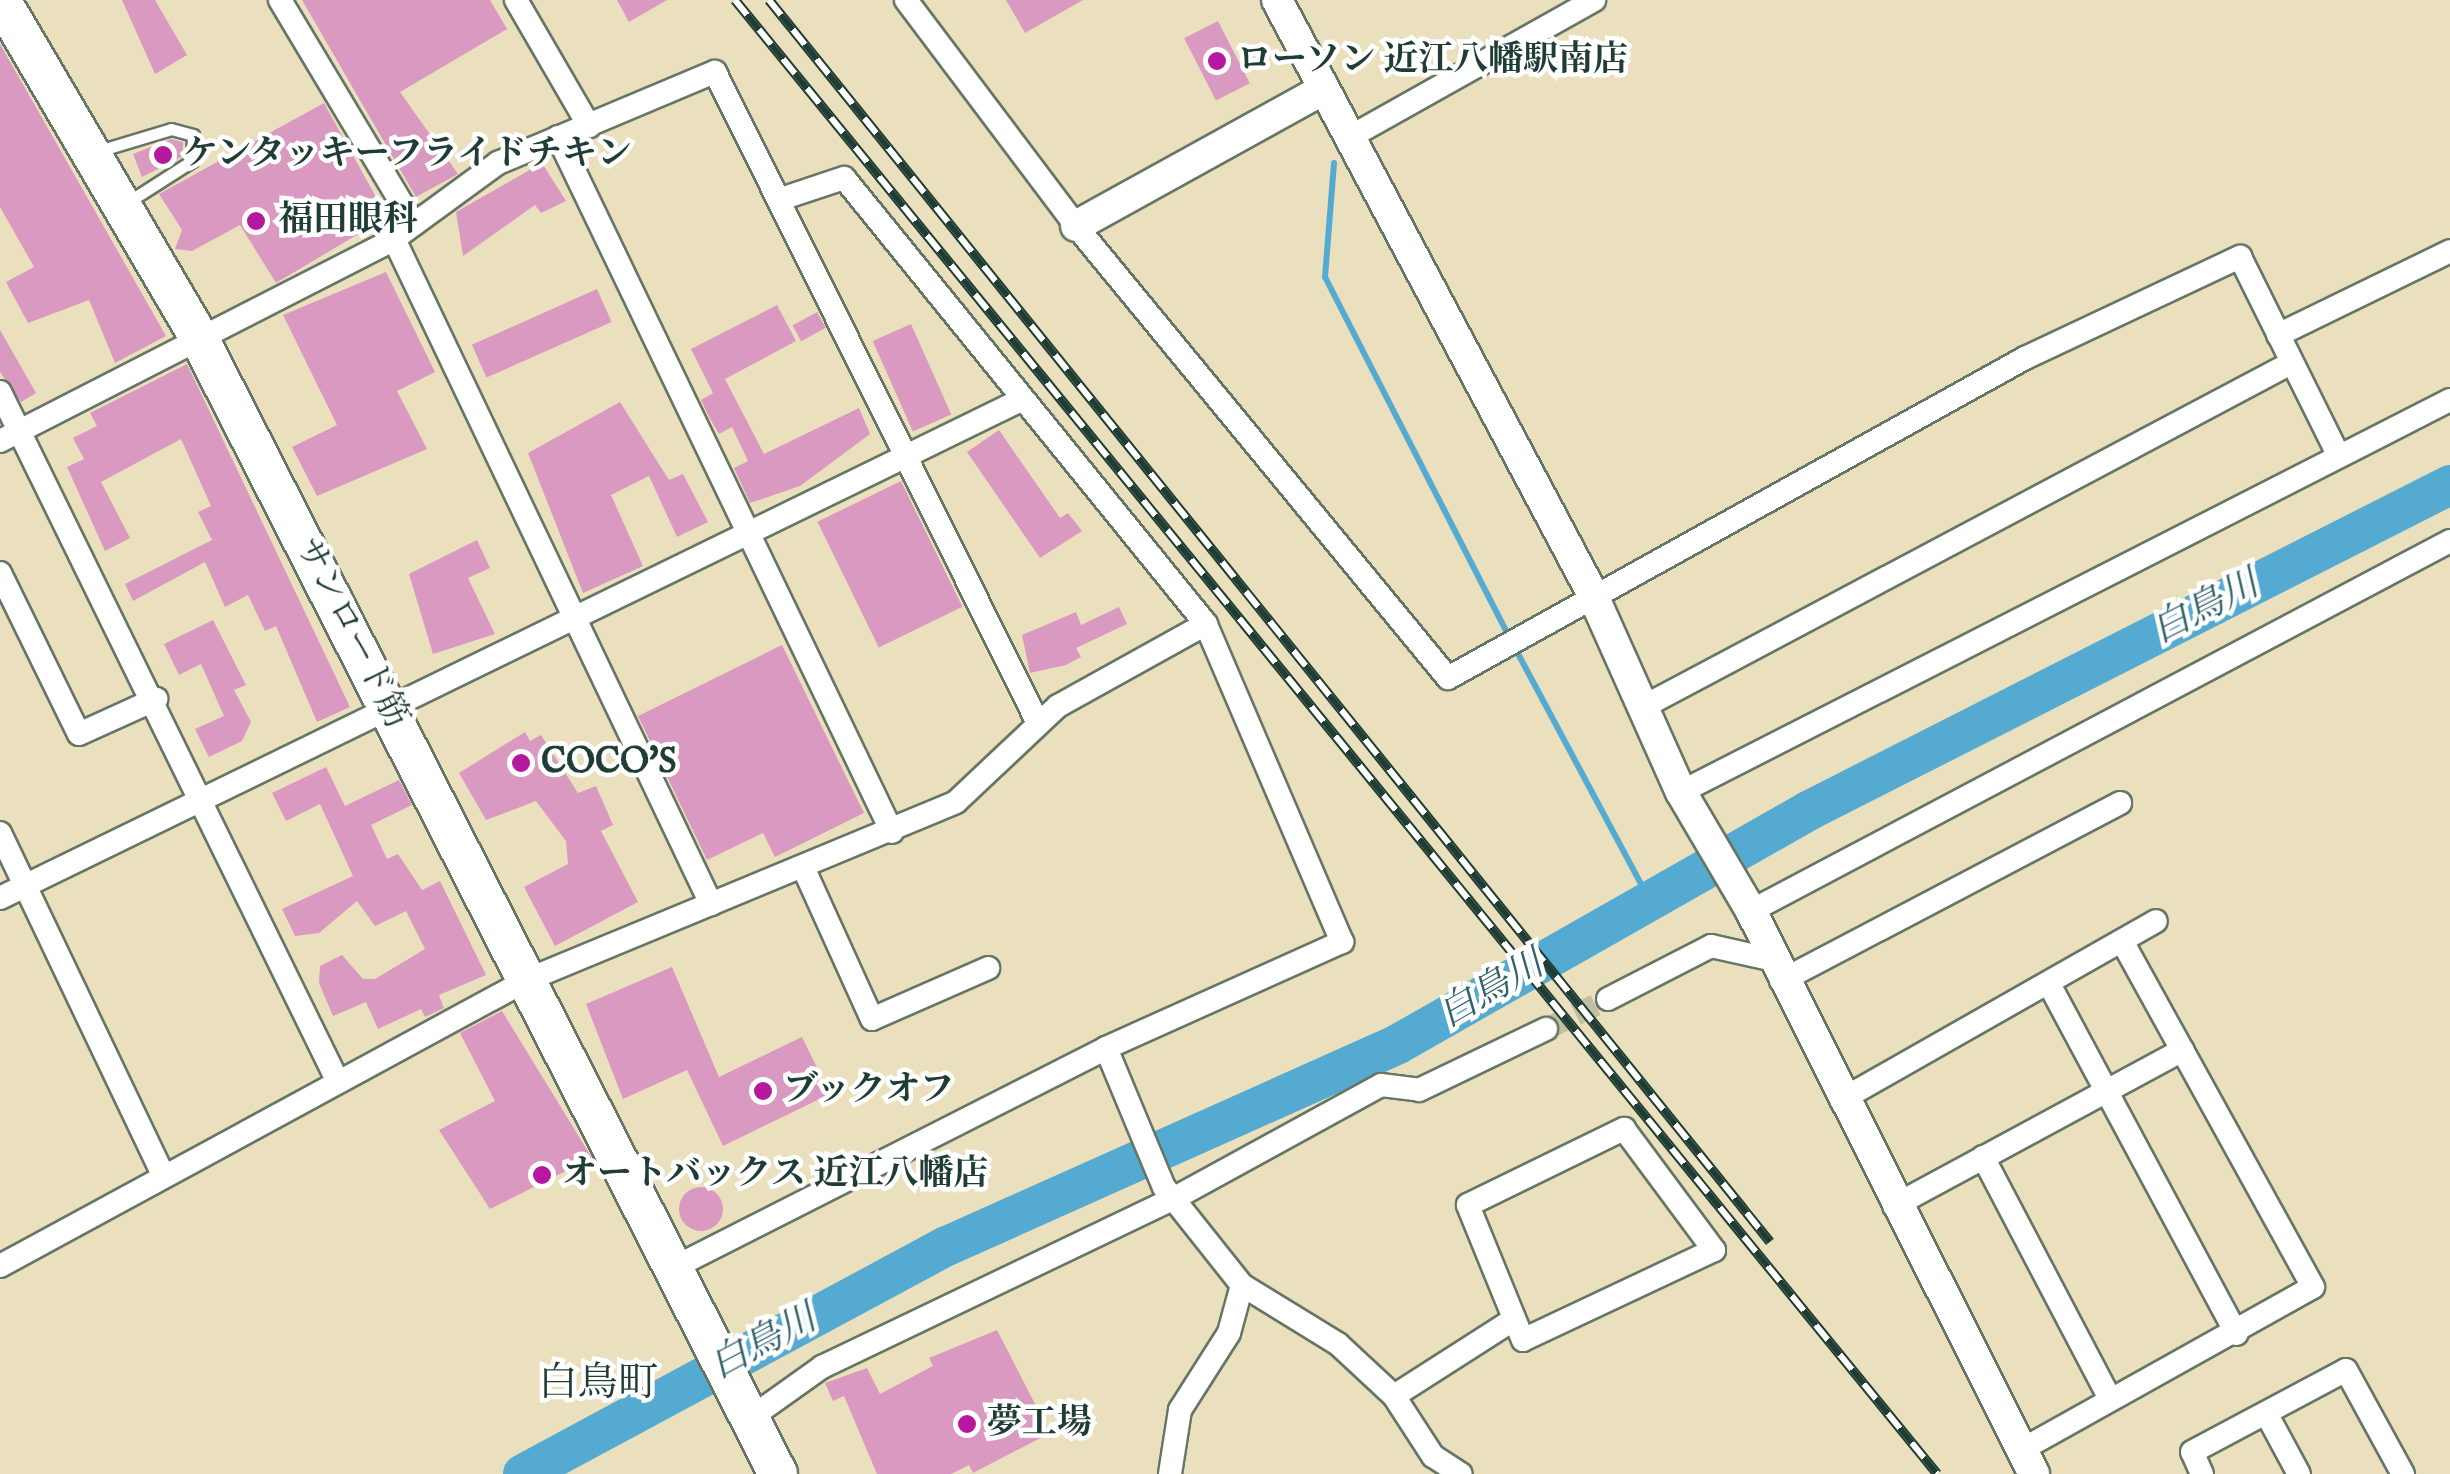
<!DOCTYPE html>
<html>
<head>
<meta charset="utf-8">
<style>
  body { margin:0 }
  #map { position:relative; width:2450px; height:1474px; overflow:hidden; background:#ebe0bd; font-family:"IM FELL English","Noto Serif JP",serif }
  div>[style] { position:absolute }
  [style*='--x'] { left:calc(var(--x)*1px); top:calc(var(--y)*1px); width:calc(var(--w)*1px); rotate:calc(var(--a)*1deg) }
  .stream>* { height:6px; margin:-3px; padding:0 3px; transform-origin:3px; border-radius:3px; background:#55aad1 }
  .river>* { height:40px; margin:-20px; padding:0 20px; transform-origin:20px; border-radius:20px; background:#55aad1 }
  .building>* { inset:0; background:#da99c1; transform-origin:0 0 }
  .round { border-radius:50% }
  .minor-tunnel>* { height:22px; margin-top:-11px; transform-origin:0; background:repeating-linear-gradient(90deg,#c2bfa2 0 22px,transparent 0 33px) }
  .roads { filter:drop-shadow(2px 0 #667664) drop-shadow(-2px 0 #667664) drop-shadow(0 2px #667664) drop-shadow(0 -2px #667664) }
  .service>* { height:11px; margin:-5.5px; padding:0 5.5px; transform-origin:5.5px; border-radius:5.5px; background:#fff }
  .minor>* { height:22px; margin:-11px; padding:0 11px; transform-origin:11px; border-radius:11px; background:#fff }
  .tertiary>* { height:30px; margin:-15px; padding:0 15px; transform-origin:15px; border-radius:15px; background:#fff }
  .primary>* { height:38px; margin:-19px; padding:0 19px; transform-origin:19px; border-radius:19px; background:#fff }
  .rail>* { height:10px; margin-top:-5px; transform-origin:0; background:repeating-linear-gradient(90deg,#fff 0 19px,#1f3d34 0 38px); box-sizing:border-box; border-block:2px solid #1f3d34 }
  .dots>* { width:28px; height:28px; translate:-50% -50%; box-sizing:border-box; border:5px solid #fff; border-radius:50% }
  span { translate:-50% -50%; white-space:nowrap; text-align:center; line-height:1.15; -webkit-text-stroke:9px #fff; paint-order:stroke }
  .poi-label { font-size:35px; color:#1f3d34; font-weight:700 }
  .left { translate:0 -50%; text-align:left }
  .street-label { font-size:35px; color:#1f3d34 }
  .water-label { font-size:38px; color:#32636b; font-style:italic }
  .quarter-label { font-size:40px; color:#1f3d34 }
</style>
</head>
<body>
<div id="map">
  <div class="stream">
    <div style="--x:1334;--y:163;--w:114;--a:94.5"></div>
    <div style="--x:1325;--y:277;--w:404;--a:62.9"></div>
    <div style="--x:1515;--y:648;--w:287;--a:61.9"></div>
  </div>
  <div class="river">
    <div style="--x:523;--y:1474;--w:481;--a:-28.3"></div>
    <div style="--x:947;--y:1246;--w:494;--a:-24.1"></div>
    <div style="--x:1398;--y:1044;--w:472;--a:-29.6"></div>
    <div style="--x:1808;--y:811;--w:720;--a:-26.92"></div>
  </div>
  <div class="building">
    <div style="clip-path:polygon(122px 0,155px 0,187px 55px,155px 74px)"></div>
    <div style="clip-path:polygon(302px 0,490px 0,507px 29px,400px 92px,458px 174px,416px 197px)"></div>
    <div style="clip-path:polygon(617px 0,667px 0,629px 22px)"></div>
    <div style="clip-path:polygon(1006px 0,1083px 0,1025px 33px)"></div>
    <div style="left:1218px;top:21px;width:70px;height:38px;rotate:63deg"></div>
    <div style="clip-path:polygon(0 44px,166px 336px,115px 363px,89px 300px,28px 323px,6px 282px,34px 267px,0 207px)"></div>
    <div style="clip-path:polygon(324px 103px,387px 217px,276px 283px,240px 225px,192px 251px,175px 249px,182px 230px,159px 194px)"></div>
    <div style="clip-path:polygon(171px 139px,183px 142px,183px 156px,142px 177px,133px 154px)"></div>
    <div style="clip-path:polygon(542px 163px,566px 201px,541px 213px,535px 205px,463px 256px,456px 212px)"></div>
    <div style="clip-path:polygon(386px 272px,435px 372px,397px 391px,427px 449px,317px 496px,292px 447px,337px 425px,283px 315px)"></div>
    <div style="left:597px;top:289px;width:36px;height:137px;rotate:66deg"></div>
    <div style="clip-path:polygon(777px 305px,796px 341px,725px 379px,764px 454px,859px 408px,870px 434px,800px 486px,750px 503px,734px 468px,748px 461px,732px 427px,719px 434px,709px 417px,701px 400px,713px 393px,691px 349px)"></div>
    <div style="left:817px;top:312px;width:18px;height:28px;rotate:61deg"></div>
    <div style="left:911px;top:324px;width:99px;height:42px;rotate:66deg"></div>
    <div style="clip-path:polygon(0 330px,36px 393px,21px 402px,0 372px)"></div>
    <div style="clip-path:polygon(187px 364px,350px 707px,317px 722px,276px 626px,265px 631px,248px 595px,225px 607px,205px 562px,133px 601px,125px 584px,212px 540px,198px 512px,211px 506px,181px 439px,101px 482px,130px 538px,105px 551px,67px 467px,84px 459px,73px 438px,97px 426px,90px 413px)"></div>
    <div style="clip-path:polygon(620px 402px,669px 480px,683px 474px,708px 522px,677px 537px,649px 476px,611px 495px,643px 566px,583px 593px,528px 453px)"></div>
    <div style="clip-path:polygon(999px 430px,1060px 518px,1068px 513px,1082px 531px,1040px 558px,967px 452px)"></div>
    <div style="left:901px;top:481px;width:140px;height:93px;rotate:64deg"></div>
    <div style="clip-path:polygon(477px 540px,490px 568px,468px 578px,495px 634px,433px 654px,409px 574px)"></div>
    <div style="clip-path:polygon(1119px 607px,1127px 624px,1076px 648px,1081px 657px,1066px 665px,1030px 673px,1022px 635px,1076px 612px,1081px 625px)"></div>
    <div style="clip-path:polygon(213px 620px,246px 685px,234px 690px,251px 722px,242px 741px,209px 757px,195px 729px,224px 716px,201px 664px,179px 675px,164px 644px)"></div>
    <div style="clip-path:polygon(782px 645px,864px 813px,775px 857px,763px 833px,707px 860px,638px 716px)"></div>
    <div style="clip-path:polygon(525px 732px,530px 741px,541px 735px,578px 793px,596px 786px,613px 825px,601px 831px,638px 902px,555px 946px,524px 887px,568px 864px,566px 841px,536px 801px,486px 820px,459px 773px)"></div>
    <div style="clip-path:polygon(326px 767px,345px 806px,399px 780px,412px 805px,371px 825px,387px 859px,398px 854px,422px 890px,440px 881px,486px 975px,439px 995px,444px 1008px,425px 1017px,421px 1009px,378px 1029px,366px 1002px,333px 1016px,319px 983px,320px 966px,342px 955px,363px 979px,375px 979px,425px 949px,406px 911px,375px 926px,357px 901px,319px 933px,295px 936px,282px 909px,353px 876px,320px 804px,286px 821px,272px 793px)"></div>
    <div style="clip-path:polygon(672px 967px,719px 1077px,802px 1037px,830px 1094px,723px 1146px,687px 1070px,623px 1099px,586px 1004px)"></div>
    <div style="clip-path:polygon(502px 1011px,592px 1158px,490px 1209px,439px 1130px,495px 1101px,460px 1033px)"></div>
    <div class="round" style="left:679px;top:1187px;width:44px;height:44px"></div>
    <div style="clip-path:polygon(997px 1330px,1050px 1433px,973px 1473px,969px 1465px,951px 1474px,877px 1474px,844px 1396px,833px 1401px,825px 1383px,867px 1368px,880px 1394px,933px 1366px,929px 1358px)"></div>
  </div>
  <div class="minor-tunnel">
    <div style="--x:1546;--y:1029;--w:69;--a:-25.8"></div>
  </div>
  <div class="roads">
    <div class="service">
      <div style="--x:95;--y:152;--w:79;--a:-16.8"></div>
      <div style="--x:171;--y:129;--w:23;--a:15"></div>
      <div style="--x:193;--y:135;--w:26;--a:92"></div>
      <div style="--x:192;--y:161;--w:80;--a:147.3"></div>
    </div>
    <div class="minor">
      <div style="--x:280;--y:0;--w:261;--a:59.1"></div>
      <div style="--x:516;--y:0;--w:146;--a:59.9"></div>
      <div style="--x:906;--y:0;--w:283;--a:53"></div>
      <div style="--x:1076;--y:226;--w:585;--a:50.55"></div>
      <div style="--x:1448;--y:678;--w:660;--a:-29.01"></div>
      <div style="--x:2025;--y:358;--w:238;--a:-25.2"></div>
      <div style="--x:2240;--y:257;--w:222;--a:63.6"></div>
      <div style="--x:558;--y:137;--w:771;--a:64.33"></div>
      <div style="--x:1350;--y:137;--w:280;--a:-29.3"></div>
      <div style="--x:394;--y:239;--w:737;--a:64.51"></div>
      <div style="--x:2278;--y:335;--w:191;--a:-26"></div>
      <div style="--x:0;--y:392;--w:766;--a:63.9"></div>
      <div style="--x:0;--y:441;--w:443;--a:-27.1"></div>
      <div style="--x:394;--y:239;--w:129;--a:-36.2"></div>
      <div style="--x:498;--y:163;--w:235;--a:-22.8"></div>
      <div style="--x:715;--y:72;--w:727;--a:63.61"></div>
      <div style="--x:0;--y:573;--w:179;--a:63.9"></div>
      <div style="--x:79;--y:734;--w:85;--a:-24.4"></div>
      <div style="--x:1643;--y:707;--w:734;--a:-27.96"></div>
      <div style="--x:1681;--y:792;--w:863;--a:-27.01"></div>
      <div style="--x:0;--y:833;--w:377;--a:64.5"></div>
      <div style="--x:803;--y:867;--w:167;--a:65.6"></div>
      <div style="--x:872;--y:1019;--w:127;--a:-23.7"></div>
      <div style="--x:0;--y:898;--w:1134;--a:-26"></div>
      <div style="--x:1751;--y:911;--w:791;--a:-27.89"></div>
      <div style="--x:1781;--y:981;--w:383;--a:-27.7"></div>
      <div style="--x:2049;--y:984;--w:397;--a:61.8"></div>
      <div style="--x:1608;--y:999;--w:116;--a:-27.2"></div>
      <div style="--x:1711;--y:946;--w:59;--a:12.6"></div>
      <div style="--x:1106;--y:1048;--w:151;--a:67.4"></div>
      <div style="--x:1164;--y:1187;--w:125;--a:51.5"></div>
      <div style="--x:1242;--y:1285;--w:50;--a:105.2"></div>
      <div style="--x:1229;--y:1333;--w:91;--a:122.5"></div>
      <div style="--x:1180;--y:1410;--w:65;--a:98.9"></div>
      <div style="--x:1841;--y:1100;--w:362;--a:-29.6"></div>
      <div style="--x:1624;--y:1129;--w:151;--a:53.4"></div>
      <div style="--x:1714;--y:1250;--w:211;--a:154.8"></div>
      <div style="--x:1523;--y:1340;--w:146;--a:-112.2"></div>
      <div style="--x:1468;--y:1205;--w:174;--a:-26"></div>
      <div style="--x:1983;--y:1157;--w:269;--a:62.3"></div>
      <div style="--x:1894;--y:1206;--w:328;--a:-28.4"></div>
      <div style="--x:0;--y:1266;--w:600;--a:-28.49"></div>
      <div style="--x:527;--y:980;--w:464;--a:-22.5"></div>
      <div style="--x:956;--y:802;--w:140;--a:-43.3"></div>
      <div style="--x:1058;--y:706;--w:169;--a:-29"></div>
      <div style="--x:673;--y:1268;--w:486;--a:-26.9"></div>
      <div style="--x:1106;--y:1048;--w:259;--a:-24.2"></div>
      <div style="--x:1342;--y:942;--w:346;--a:-113.2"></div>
      <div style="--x:1206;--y:624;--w:574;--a:-129.06"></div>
      <div style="--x:844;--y:178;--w:63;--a:161.6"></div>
      <div style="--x:1242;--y:1285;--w:113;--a:31.6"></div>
      <div style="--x:1338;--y:1344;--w:76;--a:42.9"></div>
      <div style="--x:1394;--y:1396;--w:72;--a:57"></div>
      <div style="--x:1433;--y:1456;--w:33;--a:33"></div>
      <div style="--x:1394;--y:1396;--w:141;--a:-32.6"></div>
      <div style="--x:2266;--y:1413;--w:69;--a:61.6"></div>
      <div style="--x:749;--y:1419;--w:90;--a:-35.5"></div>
      <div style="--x:822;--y:1367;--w:389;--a:-25.6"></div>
      <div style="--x:1173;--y:1199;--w:237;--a:-28.7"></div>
      <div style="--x:1381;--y:1085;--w:38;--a:7"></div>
      <div style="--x:1419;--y:1090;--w:141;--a:-25.7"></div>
      <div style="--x:2023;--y:1449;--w:332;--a:-29.2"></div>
      <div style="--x:2313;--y:1287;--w:395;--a:-118.9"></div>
      <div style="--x:2202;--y:1474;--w:24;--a:-114"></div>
      <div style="--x:2192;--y:1452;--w:174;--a:-28"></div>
      <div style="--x:2346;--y:1370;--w:119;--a:61.3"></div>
    </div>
    <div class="tertiary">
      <div style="--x:1277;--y:0;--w:669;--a:62.02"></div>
      <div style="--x:1591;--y:591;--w:220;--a:65.9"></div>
      <div style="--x:1681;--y:792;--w:138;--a:59.5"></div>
      <div style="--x:1751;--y:911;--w:630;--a:63.31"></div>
      <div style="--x:1076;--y:226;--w:283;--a:-28.9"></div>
    </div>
    <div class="primary">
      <div style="--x:1;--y:0;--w:389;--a:59.6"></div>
      <div style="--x:198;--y:336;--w:1277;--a:62.99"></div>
    </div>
  </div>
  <div class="rail">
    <div style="--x:735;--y:0;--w:1902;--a:50.8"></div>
    <div style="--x:769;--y:0;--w:1595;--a:51.13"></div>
  </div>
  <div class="dots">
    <div style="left:1217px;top:61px;background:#b5179e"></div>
    <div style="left:163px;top:155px;background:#b5179e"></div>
    <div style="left:256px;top:221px;background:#b5179e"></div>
    <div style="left:521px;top:763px;background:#b5179e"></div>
    <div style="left:763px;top:1091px;background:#b5179e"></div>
    <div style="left:542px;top:1175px;background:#b5179e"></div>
    <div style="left:967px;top:1424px;background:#b5179e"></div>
  </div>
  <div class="poi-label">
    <span class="left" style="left:1237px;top:61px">ローソン 近江八幡駅南店</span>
    <span class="left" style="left:183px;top:155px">ケンタッキーフライドチキン</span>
    <span class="left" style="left:278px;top:221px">福田眼科</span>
    <span class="left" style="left:541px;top:763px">COCO'S</span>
    <span class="left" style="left:783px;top:1091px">ブックオフ</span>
    <span class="left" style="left:562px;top:1175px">オートバックス 近江八幡店</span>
    <span class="left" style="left:987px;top:1424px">夢工場</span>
  </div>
  <div class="street-label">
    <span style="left:351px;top:633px;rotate:63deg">サンロード筋</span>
  </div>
  <div class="water-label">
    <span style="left:2206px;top:609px;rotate:-27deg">白鳥川</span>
    <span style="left:1492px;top:991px;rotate:-30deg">白鳥川</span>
    <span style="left:764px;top:1344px;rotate:-28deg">白鳥川</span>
  </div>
  <div class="quarter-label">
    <span style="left:598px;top:1385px">白鳥町</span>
  </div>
</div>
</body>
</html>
